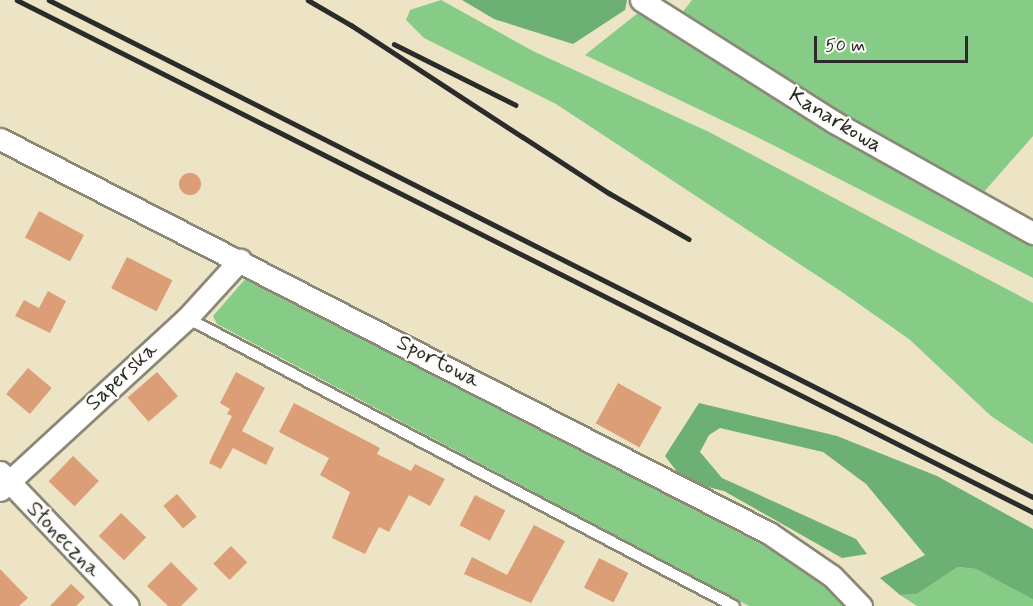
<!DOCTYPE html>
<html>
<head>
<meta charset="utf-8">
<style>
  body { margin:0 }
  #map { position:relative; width:1033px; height:606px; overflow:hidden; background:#ede4c6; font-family:Mynerve,sans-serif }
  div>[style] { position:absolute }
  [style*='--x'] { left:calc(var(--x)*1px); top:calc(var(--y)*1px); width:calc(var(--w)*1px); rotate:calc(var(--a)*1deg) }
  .green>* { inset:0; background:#86cc86 }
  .forest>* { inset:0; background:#6cb073 }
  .building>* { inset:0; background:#dc9e76; transform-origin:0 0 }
  .round { border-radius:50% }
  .roads { filter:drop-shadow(2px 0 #8c8878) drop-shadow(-2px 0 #8c8878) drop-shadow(0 2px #8c8878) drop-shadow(0 -2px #8c8878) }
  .lane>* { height:10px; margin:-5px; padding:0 5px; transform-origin:5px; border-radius:5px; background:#fff }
  .street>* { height:21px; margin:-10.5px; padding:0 10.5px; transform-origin:10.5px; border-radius:10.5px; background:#fff }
  .rail>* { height:4.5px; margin:-2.25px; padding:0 2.25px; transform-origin:2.25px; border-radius:2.25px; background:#2b2b2b }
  span { translate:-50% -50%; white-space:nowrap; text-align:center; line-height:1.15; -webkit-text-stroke:4.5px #fdfcf7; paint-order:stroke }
  .street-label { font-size:22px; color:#2b2b2b }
  .scale { position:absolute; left:814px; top:36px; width:154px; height:27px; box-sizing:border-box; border:3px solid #2b2b2b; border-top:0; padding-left:8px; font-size:18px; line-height:21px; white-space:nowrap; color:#2b2b2b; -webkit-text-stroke:4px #fdfcf7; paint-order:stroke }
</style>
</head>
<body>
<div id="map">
  <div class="green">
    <div style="clip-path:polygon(441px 0,533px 51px,709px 132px,1033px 303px,1033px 444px,991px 416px,909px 339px,839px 290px,556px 104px,424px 38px,406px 20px,410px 10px)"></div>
    <div style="clip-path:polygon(692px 0,1033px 0,1033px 136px,976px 201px,1033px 234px,1033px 278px,755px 136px,585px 55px,648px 5px,675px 22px)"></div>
    <div style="clip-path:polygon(247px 277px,274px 287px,806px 568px,829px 584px,849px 606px,749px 606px,217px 324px,213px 316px)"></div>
    <div style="clip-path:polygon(958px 567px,976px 569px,1033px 598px,1033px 606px,917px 606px,900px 595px,917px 594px)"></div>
  </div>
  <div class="forest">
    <div style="clip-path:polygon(462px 0,627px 0,625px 10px,573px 44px,494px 19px)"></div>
    <div style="clip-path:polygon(699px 403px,837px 436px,937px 476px,1033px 529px,1033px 599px,976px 569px,958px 567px,917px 594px,900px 595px,880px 578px,925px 555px,866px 484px,823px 452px,720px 428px,709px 435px,700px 452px,722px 478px,856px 539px,867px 554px,842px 558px,724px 491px,684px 481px,665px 456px)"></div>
  </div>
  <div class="building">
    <div class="round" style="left:179px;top:173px;width:22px;height:22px"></div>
    <div style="left:39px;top:211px;width:51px;height:30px;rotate:28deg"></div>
    <div style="left:127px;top:257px;width:51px;height:35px;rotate:27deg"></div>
    <div style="clip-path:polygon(48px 291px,66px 301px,50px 333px,15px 316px,24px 300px,39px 308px)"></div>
    <div style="left:28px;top:368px;width:31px;height:34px;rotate:40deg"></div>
    <div style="left:157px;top:372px;width:32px;height:39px;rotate:49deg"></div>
    <div style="clip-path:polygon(236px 372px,265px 388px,242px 431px,274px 448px,266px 465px,233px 448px,221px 469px,209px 463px,232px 416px,227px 414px,230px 409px,220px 403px)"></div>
    <div style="left:618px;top:383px;width:50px;height:46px;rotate:29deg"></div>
    <div style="clip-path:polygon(294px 403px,380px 448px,377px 454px,411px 471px,415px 464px,445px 479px,430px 506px,409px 495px,389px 532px,379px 527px,365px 554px,332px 538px,350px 492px,320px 475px,329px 458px,279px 432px)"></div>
    <div style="left:73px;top:456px;width:36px;height:35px;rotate:44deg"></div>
    <div style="left:177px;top:494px;width:30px;height:18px;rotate:49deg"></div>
    <div style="left:475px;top:495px;width:34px;height:34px;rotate:27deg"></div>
    <div style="left:121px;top:513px;width:35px;height:32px;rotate:44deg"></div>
    <div style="clip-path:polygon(534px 525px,565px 541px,531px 603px,464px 574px,472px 557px,507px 575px)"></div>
    <div style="left:231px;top:546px;width:23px;height:25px;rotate:45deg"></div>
    <div style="left:599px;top:558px;width:33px;height:33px;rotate:27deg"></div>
    <div style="clip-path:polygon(171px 562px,198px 589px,181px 606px,168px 606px,147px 586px)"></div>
    <div style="clip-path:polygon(0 569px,28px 598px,19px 606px,0 606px)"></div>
    <div style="clip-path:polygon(71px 584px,85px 597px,76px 606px,50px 606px)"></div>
  </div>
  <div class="roads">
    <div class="lane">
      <div style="--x:187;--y:318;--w:618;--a:27.77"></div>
    </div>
    <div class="street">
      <div style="--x:641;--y:0;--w:228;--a:32.3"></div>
      <div style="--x:834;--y:122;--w:228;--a:29.2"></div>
      <div style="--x:0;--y:139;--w:864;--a:27.13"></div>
      <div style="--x:769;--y:533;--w:76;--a:34.3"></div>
      <div style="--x:832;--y:576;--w:42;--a:46"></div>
      <div style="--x:0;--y:472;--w:185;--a:46.3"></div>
      <div style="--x:0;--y:490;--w:254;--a:-42.6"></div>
      <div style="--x:187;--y:318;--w:79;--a:-47.6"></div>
    </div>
  </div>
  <div class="rail">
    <div style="--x:17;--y:0;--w:1138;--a:26.75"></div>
    <div style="--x:49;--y:0;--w:1102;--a:26.8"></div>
    <div style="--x:308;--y:0;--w:50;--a:30.2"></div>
    <div style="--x:351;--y:25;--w:308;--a:33.1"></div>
    <div style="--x:609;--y:193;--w:92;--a:29.9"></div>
    <div style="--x:394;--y:44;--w:136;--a:26.6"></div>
  </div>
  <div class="street-label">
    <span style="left:835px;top:121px;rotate:31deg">Kanarkowa</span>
    <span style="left:438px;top:362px;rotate:27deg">Sportowa</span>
    <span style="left:122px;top:377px;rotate:-43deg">Saperska</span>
    <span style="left:63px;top:540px;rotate:46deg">Słoneczna</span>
  </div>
  <div class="scale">50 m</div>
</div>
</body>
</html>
